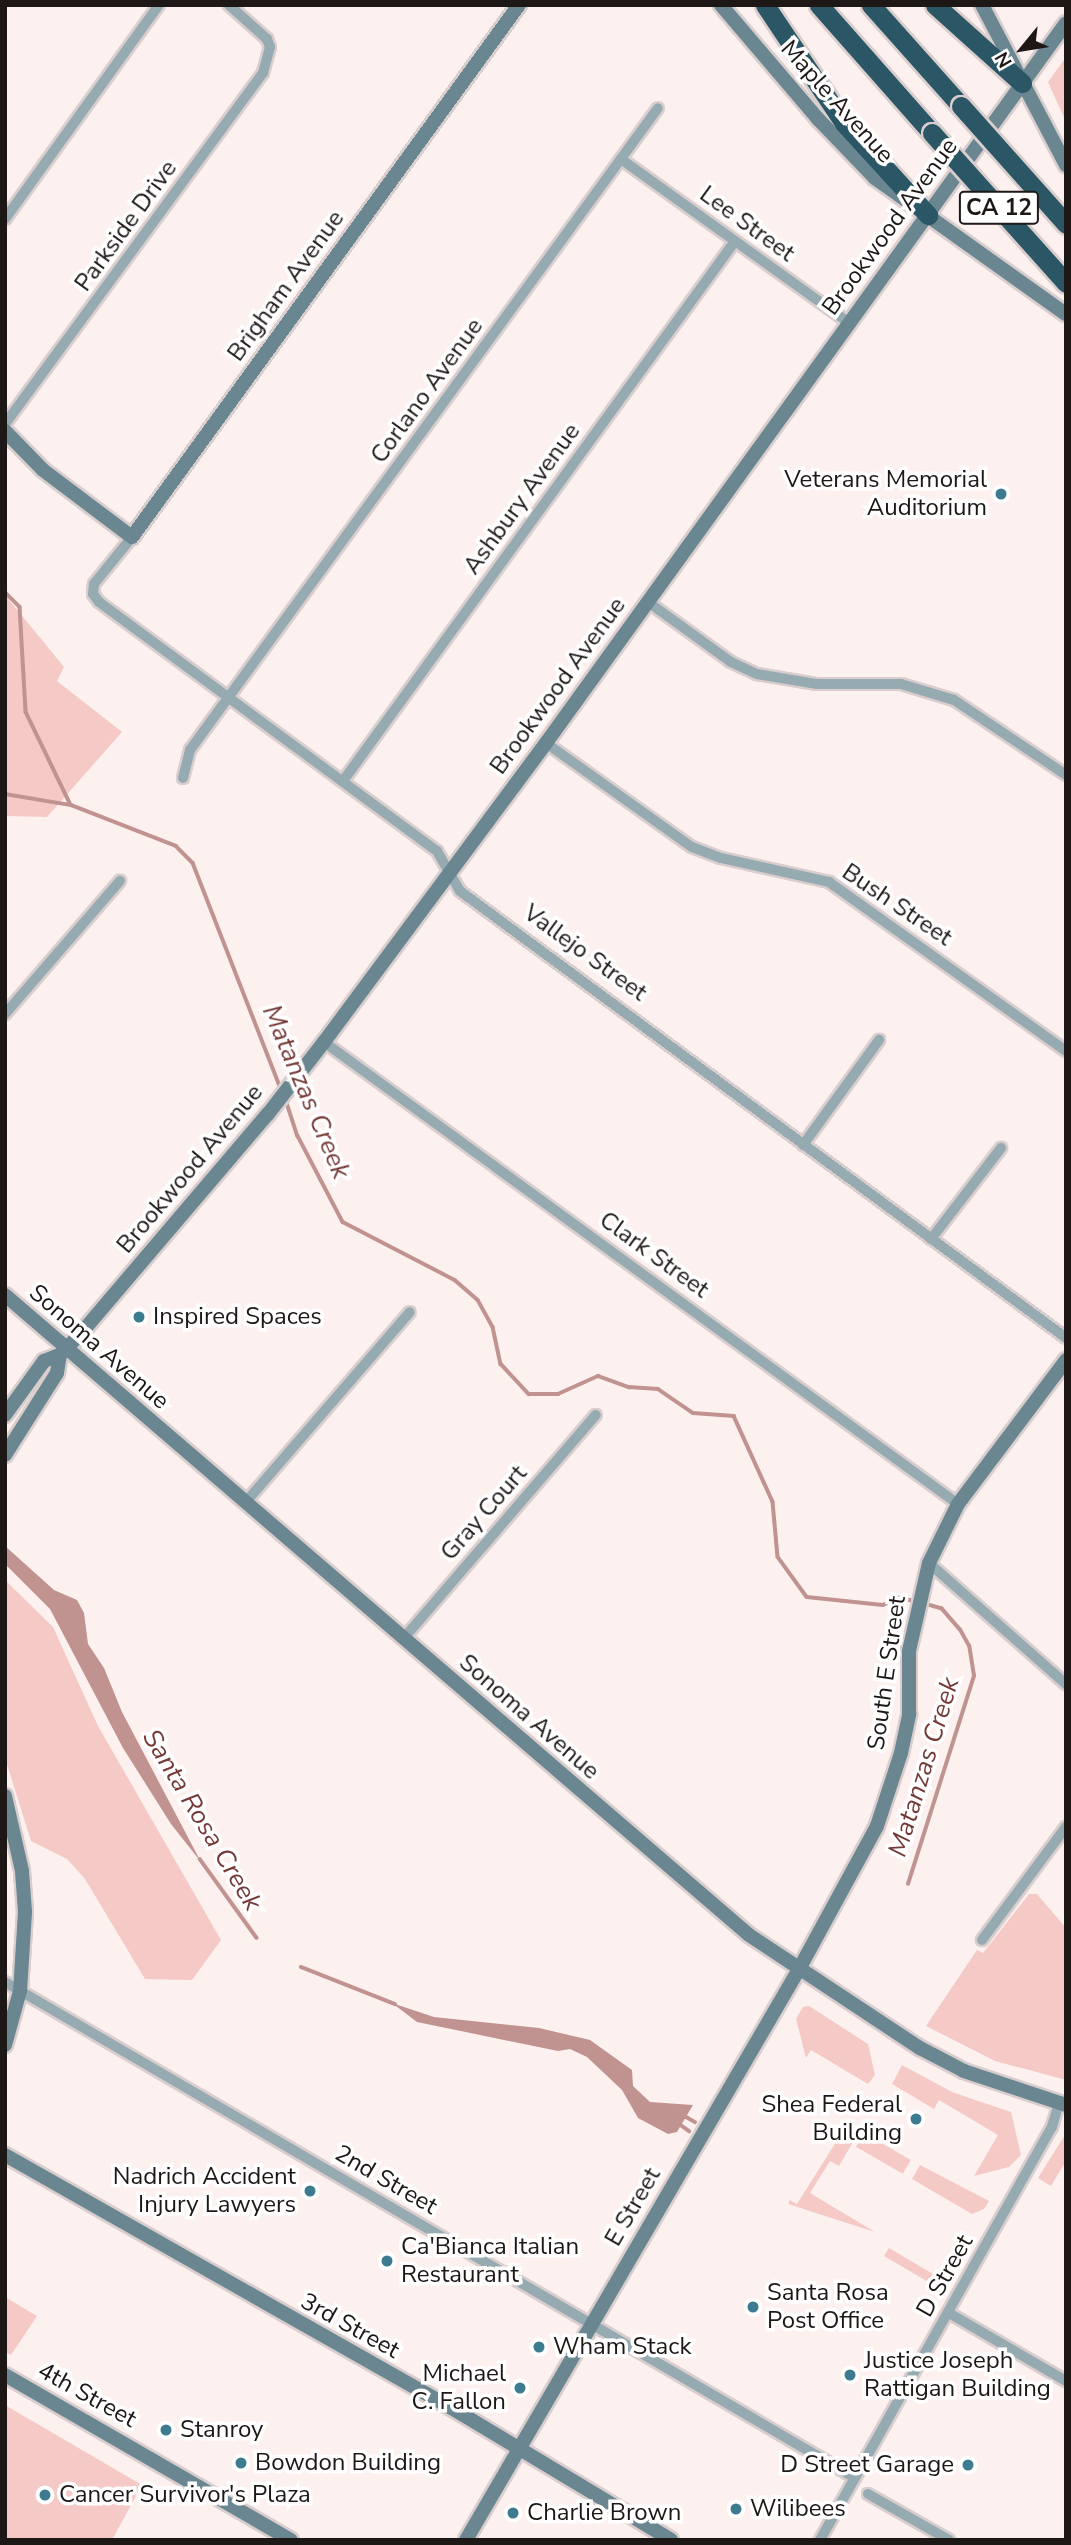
<!DOCTYPE html>
<html>
<head>
<meta charset="utf-8">
<style>
  body { margin:0 }
  #map { position:relative; width:1071px; height:2545px; overflow:hidden; background:#fdf1f0; font-family:"Nunito Sans",sans-serif }
  div>[style] { position:absolute }
  [style*='--x'] { left:calc(var(--x)*1px); top:calc(var(--y)*1px); width:calc(var(--w)*1px); rotate:calc(var(--a)*1deg) }
  .green>* { inset:0; background:#f5c9c6; transform-origin:0 0 }
  .water>* { inset:0; background:#c09390 }
  .stream>* { height:3.5px; margin:-1.75px; padding:0 1.75px; transform-origin:1.75px; border-radius:1.75px; background:#c09390 }
  .roads { filter:drop-shadow(2px 0 #d9cecd) drop-shadow(-2px 0 #d9cecd) drop-shadow(0 2px #d9cecd) drop-shadow(0 -2px #d9cecd) }
  .street>* { height:10px; margin:-5px; padding:0 5px; transform-origin:5px; border-radius:5px; background:#96aab2 }
  .secondary>* { height:14px; margin:-7px; padding:0 7px; transform-origin:7px; border-radius:7px; background:#698691 }
  .highway>* { height:19px; margin:-9.5px; padding:0 9.5px; transform-origin:9.5px; border-radius:9.5px; background:#2a5665 }
  .bridges { filter:drop-shadow(2px 0 #d9cecd) drop-shadow(-2px 0 #d9cecd) drop-shadow(0 2px #d9cecd) drop-shadow(0 -2px #d9cecd) }
  .highway-bridge>* { height:19px; margin:-9.5px; padding:0 9.5px; transform-origin:9.5px; border-radius:9.5px; background:#2a5665 }
  .dots>* { width:19px; height:19px; translate:-50% -50%; box-sizing:border-box; border:4px solid #fff; border-radius:50% }
  span { translate:-50% -50%; white-space:nowrap; text-align:center; line-height:1.15; -webkit-text-stroke:7px #fff; paint-order:stroke }
  .shield-label span { padding:2px 5px; background:#fff; border:2px solid; border-radius:5px; -webkit-text-stroke-width:0 }
  .shield-label { font-size:23px; color:#1d1716; font-weight:700 }
  .street-label { font-size:24px; color:#1d1716 }
  .poi-label { font-size:24px; color:#1d1716 }
  .right { translate:-100% -50%; text-align:right }
  .left { translate:0 -50%; text-align:left }
  .water-label { font-size:26px; color:#753937; font-style:italic }
  .frame { position:absolute; inset:0; border:7px solid #1d1716; pointer-events:none }
  .north { position:absolute; left:987px; top:14px; width:70px; height:70px; -webkit-text-stroke:5px #fff; paint-order:stroke; rotate:240deg; font-size:19px; font-weight:700; line-height:28px; text-align:center; color:#1d1716 }
  .north::after { content:''; display:block; margin:auto; width:24px; height:32px; background:#1d1716; clip-path:polygon(50% 0,100% 100%,50% 72%,0 100%) }
</style>
</head>
<body>
<div id="map">
  <div class="green">
    <div style="clip-path:polygon(1066px 57px,1066px 122px,1048px 82px)"></div>
    <div style="clip-path:polygon(5px 595px,64px 667px,57px 681px,122px 732px,47px 817px,5px 816px)"></div>
    <div style="clip-path:polygon(5px 1580px,53px 1627px,98px 1726px,221px 1940px,192px 1980px,145px 1979px,85px 1879px,67px 1859px,31px 1841px,5px 1758px)"></div>
    <div style="clip-path:polygon(1029px 1894px,1037px 1894px,1066px 1928px,1066px 2080px,995px 2061px,926px 2026px,977px 1950px,983px 1953px)"></div>
    <div style="clip-path:polygon(809px 2006px,868px 2044px,875px 2075px,868px 2084px,811px 2050px,806px 2058px,796px 2019px,803px 2007px)"></div>
    <div style="clip-path:polygon(902px 2065px,952px 2092px,1011px 2112px,1021px 2155px,1009px 2167px,974px 2176px,998px 2135px,939px 2100px,934px 2109px,892px 2084px)"></div>
    <div style="clip-path:polygon(848px 2123px,860px 2130px,839px 2166px,830px 2161px,810px 2193px,875px 2232px,788px 2204px,790px 2200px,797px 2204px)"></div>
    <div style="left:864px;top:2133px;width:54px;height:16px;rotate:30deg"></div>
    <div style="clip-path:polygon(1066px 2133px,1066px 2161px,1051px 2186px,1038px 2178px)"></div>
    <div style="clip-path:polygon(920px 2165px,989px 2201px,984px 2209px,972px 2214px,912px 2179px)"></div>
    <div style="clip-path:polygon(889px 2248px,938px 2277px,942px 2270px,951px 2275px,942px 2290px,884px 2256px)"></div>
    <div style="clip-path:polygon(5px 2297px,37px 2316px,11px 2355px,5px 2352px)"></div>
    <div style="clip-path:polygon(5px 2405px,142px 2485px,112px 2540px,5px 2540px)"></div>
  </div>
  <div class="water">
    <div style="clip-path:polygon(5px 1546px,54px 1590px,77px 1600px,84px 1613px,88px 1644px,104px 1668px,122px 1712px,201px 1862px,171px 1824px,123px 1748px,50px 1609px,5px 1564px)"></div>
    <div style="clip-path:polygon(392px 2003px,434px 2017px,539px 2028px,590px 2040px,632px 2070px,633px 2086px,650px 2102px,693px 2105px,677px 2132px,668px 2134px,638px 2118px,622px 2090px,587px 2057px,570px 2049px,558px 2051px,417px 2022px)"></div>
  </div>
  <div class="stream">
    <div style="--x:5;--y:592;--w:21;--a:45"></div>
    <div style="--x:20;--y:607;--w:105;--a:86.7"></div>
    <div style="--x:26;--y:712;--w:103;--a:64.2"></div>
    <div style="--x:71;--y:805;--w:113;--a:21.3"></div>
    <div style="--x:176;--y:846;--w:24;--a:45"></div>
    <div style="--x:193;--y:863;--w:243;--a:68.7"></div>
    <div style="--x:5;--y:794;--w:67;--a:9.5"></div>
    <div style="--x:286;--y:1100;--w:38;--a:72"></div>
    <div style="--x:298;--y:1136;--w:97;--a:62.4"></div>
    <div style="--x:343;--y:1222;--w:126;--a:27.4"></div>
    <div style="--x:455;--y:1280;--w:30;--a:41"></div>
    <div style="--x:478;--y:1300;--w:31;--a:61"></div>
    <div style="--x:493;--y:1327;--w:38;--a:78"></div>
    <div style="--x:501;--y:1364;--w:41;--a:47"></div>
    <div style="--x:529;--y:1394;--w:29;--a:0"></div>
    <div style="--x:558;--y:1394;--w:44;--a:-24.2"></div>
    <div style="--x:598;--y:1376;--w:33;--a:20"></div>
    <div style="--x:629;--y:1387;--w:29;--a:4"></div>
    <div style="--x:658;--y:1389;--w:42;--a:34.4"></div>
    <div style="--x:693;--y:1413;--w:41;--a:4.2"></div>
    <div style="--x:734;--y:1416;--w:94;--a:65.6"></div>
    <div style="--x:773;--y:1502;--w:55;--a:84.8"></div>
    <div style="--x:778;--y:1557;--w:49;--a:54.1"></div>
    <div style="--x:807;--y:1597;--w:76;--a:6"></div>
    <div style="--x:883;--y:1605;--w:19;--a:-25"></div>
    <div style="--x:900;--y:1597;--w:17;--a:17"></div>
    <div style="--x:200;--y:1859;--w:97;--a:54.2"></div>
    <div style="--x:908;--y:1884;--w:218;--a:-72.4"></div>
    <div style="--x:974;--y:1676;--w:30;--a:-99"></div>
    <div style="--x:969;--y:1646;--w:18;--a:-119"></div>
    <div style="--x:960;--y:1630;--w:28;--a:-131"></div>
    <div style="--x:942;--y:1609;--w:19;--a:-164"></div>
    <div style="--x:301;--y:1967;--w:101;--a:21.5"></div>
    <div style="--x:683;--y:2115;--w:14;--a:30"></div>
    <div style="--x:678;--y:2123;--w:14;--a:36"></div>
  </div>
  <div class="roads">
    <div class="street">
      <div style="--x:621;--y:159;--w:279;--a:35.7"></div>
      <div style="--x:5;--y:219;--w:264;--a:-54.3"></div>
      <div style="--x:5;--y:424;--w:436;--a:-53.7"></div>
      <div style="--x:263;--y:73;--w:27;--a:-75"></div>
      <div style="--x:270;--y:47;--w:9;--a:-111"></div>
      <div style="--x:267;--y:39;--w:51;--a:-138.2"></div>
      <div style="--x:132;--y:537;--w:60;--a:129"></div>
      <div style="--x:94;--y:584;--w:10;--a:96"></div>
      <div style="--x:93;--y:594;--w:10;--a:53"></div>
      <div style="--x:99;--y:602;--w:420;--a:36.4"></div>
      <div style="--x:437;--y:851;--w:46;--a:60.1"></div>
      <div style="--x:460;--y:891;--w:753;--a:36.41"></div>
      <div style="--x:648;--y:602;--w:102;--a:35.9"></div>
      <div style="--x:731;--y:662;--w:29;--a:25"></div>
      <div style="--x:757;--y:674;--w:61;--a:9.5"></div>
      <div style="--x:817;--y:684;--w:84;--a:0"></div>
      <div style="--x:901;--y:684;--w:55;--a:16.8"></div>
      <div style="--x:954;--y:700;--w:135;--a:33.8"></div>
      <div style="--x:546;--y:743;--w:179;--a:35.5"></div>
      <div style="--x:692;--y:847;--w:31;--a:21"></div>
      <div style="--x:721;--y:858;--w:111;--a:12.5"></div>
      <div style="--x:829;--y:882;--w:291;--a:35.5"></div>
      <div style="--x:183;--y:778;--w:29;--a:-76"></div>
      <div style="--x:190;--y:750;--w:794;--a:-53.91"></div>
      <div style="--x:343;--y:781;--w:667;--a:-54.02"></div>
      <div style="--x:5;--y:1014;--w:176;--a:-49.2"></div>
      <div style="--x:324;--y:1042;--w:784;--a:36.08"></div>
      <div style="--x:803;--y:1145;--w:130;--a:-54.1"></div>
      <div style="--x:931;--y:1239;--w:115;--a:-52.4"></div>
      <div style="--x:245;--y:1503;--w:252;--a:-49.2"></div>
      <div style="--x:929;--y:1563;--w:183;--a:41.5"></div>
      <div style="--x:404;--y:1638;--w:294;--a:-49.3"></div>
      <div style="--x:982;--y:1940;--w:141;--a:-53.4"></div>
      <div style="--x:5;--y:1982;--w:984;--a:30.26"></div>
      <div style="--x:949;--y:2313;--w:135;--a:30.2"></div>
      <div style="--x:868;--y:2494;--w:93;--a:29.6"></div>
      <div style="--x:820;--y:2540;--w:474;--a:-60.7"></div>
      <div style="--x:1052;--y:2127;--w:26;--a:-74"></div>
    </div>
    <div class="secondary">
      <div style="--x:721;--y:5;--w:150;--a:49.6"></div>
      <div style="--x:818;--y:119;--w:82;--a:46"></div>
      <div style="--x:875;--y:178;--w:234;--a:35.5"></div>
      <div style="--x:982;--y:5;--w:181;--a:62.3"></div>
      <div style="--x:5;--y:431;--w:54;--a:45.7"></div>
      <div style="--x:43;--y:470;--w:111;--a:37"></div>
      <div style="--x:132;--y:537;--w:658;--a:-53.97"></div>
      <div style="--x:5;--y:1295;--w:981;--a:40.7"></div>
      <div style="--x:749;--y:1935;--w:205;--a:33.5"></div>
      <div style="--x:920;--y:2048;--w:50;--a:27.6"></div>
      <div style="--x:964;--y:2071;--w:108;--a:18.4"></div>
      <div style="--x:5;--y:1415;--w:67;--a:-54.2"></div>
      <div style="--x:44;--y:1361;--w:17;--a:-21"></div>
      <div style="--x:60;--y:1355;--w:33;--a:-46"></div>
      <div style="--x:83;--y:1331;--w:285;--a:-49.6"></div>
      <div style="--x:268;--y:1114;--w:91;--a:-52.1"></div>
      <div style="--x:324;--y:1042;--w:372;--a:-53.4"></div>
      <div style="--x:546;--y:743;--w:888;--a:-54.16"></div>
      <div style="--x:5;--y:1455;--w:97;--a:-57.6"></div>
      <div style="--x:57;--y:1373;--w:18;--a:-81"></div>
      <div style="--x:5;--y:1796;--w:77;--a:77.2"></div>
      <div style="--x:22;--y:1871;--w:41;--a:85.8"></div>
      <div style="--x:25;--y:1912;--w:79;--a:93.6"></div>
      <div style="--x:20;--y:1991;--w:56;--a:105.5"></div>
      <div style="--x:5;--y:2155;--w:523;--a:29.55"></div>
      <div style="--x:460;--y:2413;--w:246;--a:31"></div>
      <div style="--x:5;--y:2375;--w:330;--a:30"></div>
      <div style="--x:466;--y:2540;--w:659;--a:-59.74"></div>
      <div style="--x:798;--y:1971;--w:165;--a:-61.4"></div>
      <div style="--x:877;--y:1826;--w:77;--a:-71.8"></div>
      <div style="--x:901;--y:1753;--w:40;--a:-78"></div>
      <div style="--x:909;--y:1714;--w:63;--a:-90"></div>
      <div style="--x:909;--y:1651;--w:90;--a:-77.2"></div>
      <div style="--x:929;--y:1563;--w:66;--a:-63.8"></div>
      <div style="--x:958;--y:1504;--w:180;--a:-53.1"></div>
    </div>
    <div class="highway">
      <div style="--x:765;--y:5;--w:142;--a:56.2"></div>
      <div style="--x:844;--y:123;--w:125;--a:47.6"></div>
      <div style="--x:819;--y:5;--w:171;--a:48.6"></div>
      <div style="--x:871;--y:5;--w:135;--a:48.3"></div>
      <div style="--x:935;--y:5;--w:117;--a:41.9"></div>
    </div>
  </div>
  <div class="bridges">
    <div class="highway-bridge">
      <div style="--x:961;--y:106;--w:158;--a:48.3"></div>
      <div style="--x:932;--y:133;--w:201;--a:48.2"></div>
    </div>
  </div>
  <div class="dots">
    <div style="left:1001px;top:494px;background:#3d7b90"></div>
    <div style="left:139px;top:1317px;background:#3d7b90"></div>
    <div style="left:916px;top:2119px;background:#3d7b90"></div>
    <div style="left:310px;top:2191px;background:#3d7b90"></div>
    <div style="left:387px;top:2261px;background:#3d7b90"></div>
    <div style="left:753px;top:2307px;background:#3d7b90"></div>
    <div style="left:539px;top:2347px;background:#3d7b90"></div>
    <div style="left:850px;top:2375px;background:#3d7b90"></div>
    <div style="left:520px;top:2388px;background:#3d7b90"></div>
    <div style="left:166px;top:2430px;background:#3d7b90"></div>
    <div style="left:241px;top:2463px;background:#3d7b90"></div>
    <div style="left:968px;top:2465px;background:#3d7b90"></div>
    <div style="left:45px;top:2495px;background:#3d7b90"></div>
    <div style="left:736px;top:2509px;background:#3d7b90"></div>
    <div style="left:513px;top:2513px;background:#3d7b90"></div>
  </div>
  <div class="shield-label">
    <span style="left:999px;top:208px">CA 12</span>
  </div>
  <div class="street-label">
    <span style="left:837px;top:102px;rotate:48deg">Maple Avenue</span>
    <span style="left:747px;top:224px;rotate:36deg">Lee Street</span>
    <span style="left:126px;top:226px;rotate:-54deg">Parkside Drive</span>
    <span style="left:890px;top:227px;rotate:-54deg">Brookwood Avenue</span>
    <span style="left:286px;top:286px;rotate:-54deg">Brigham Avenue</span>
    <span style="left:427px;top:391px;rotate:-54deg">Corlano Avenue</span>
    <span style="left:522px;top:499px;rotate:-54deg">Ashbury Avenue</span>
    <span style="left:558px;top:686px;rotate:-54deg">Brookwood Avenue</span>
    <span style="left:897px;top:905px;rotate:34deg">Bush Street</span>
    <span style="left:585px;top:953px;rotate:36deg">Vallejo Street</span>
    <span style="left:190px;top:1169px;rotate:-50deg">Brookwood Avenue</span>
    <span style="left:654px;top:1255px;rotate:36deg">Clark Street</span>
    <span style="left:99px;top:1347px;rotate:41deg">Sonoma Avenue</span>
    <span style="left:484px;top:1513px;rotate:-49deg">Gray Court</span>
    <span style="left:887px;top:1673px;rotate:-82deg">South E Street</span>
    <span style="left:529px;top:1717px;rotate:41deg">Sonoma Avenue</span>
    <span style="left:386px;top:2180px;rotate:30deg">2nd Street</span>
    <span style="left:633px;top:2207px;rotate:-60deg">E Street</span>
    <span style="left:945px;top:2276px;rotate:-61deg">D Street</span>
    <span style="left:350px;top:2326px;rotate:29deg">3rd Street</span>
    <span style="left:87px;top:2395px;rotate:29deg">4th Street</span>
  </div>
  <div class="poi-label">
    <span class="right" style="left:987px;top:494px">Veterans Memorial<br>Auditorium</span>
    <span class="left" style="left:153px;top:1317px">Inspired Spaces</span>
    <span class="right" style="left:902px;top:2119px">Shea Federal<br>Building</span>
    <span class="right" style="left:296px;top:2191px">Nadrich Accident<br>Injury Lawyers</span>
    <span class="left" style="left:401px;top:2261px">Ca'Bianca Italian<br>Restaurant</span>
    <span class="left" style="left:767px;top:2307px">Santa Rosa<br>Post Office</span>
    <span class="left" style="left:553px;top:2347px">Wham Stack</span>
    <span class="left" style="left:864px;top:2375px">Justice Joseph<br>Rattigan Building</span>
    <span class="right" style="left:506px;top:2388px">Michael<br>C. Fallon</span>
    <span class="left" style="left:180px;top:2430px">Stanroy</span>
    <span class="left" style="left:255px;top:2463px">Bowdon Building</span>
    <span class="right" style="left:954px;top:2465px">D Street Garage</span>
    <span class="left" style="left:59px;top:2495px">Cancer Survivor's Plaza</span>
    <span class="left" style="left:750px;top:2509px">Wilibees</span>
    <span class="left" style="left:527px;top:2513px">Charlie Brown</span>
  </div>
  <div class="water-label">
    <span style="left:306px;top:1092px;rotate:67deg">Matanzas Creek</span>
    <span style="left:924px;top:1767px;rotate:-73deg">Matanzas Creek</span>
    <span style="left:202px;top:1820px;rotate:59deg">Santa Rosa Creek</span>
  </div>
  <div class="frame"></div>
  <div class="north">N</div>
</div>
</body>
</html>
